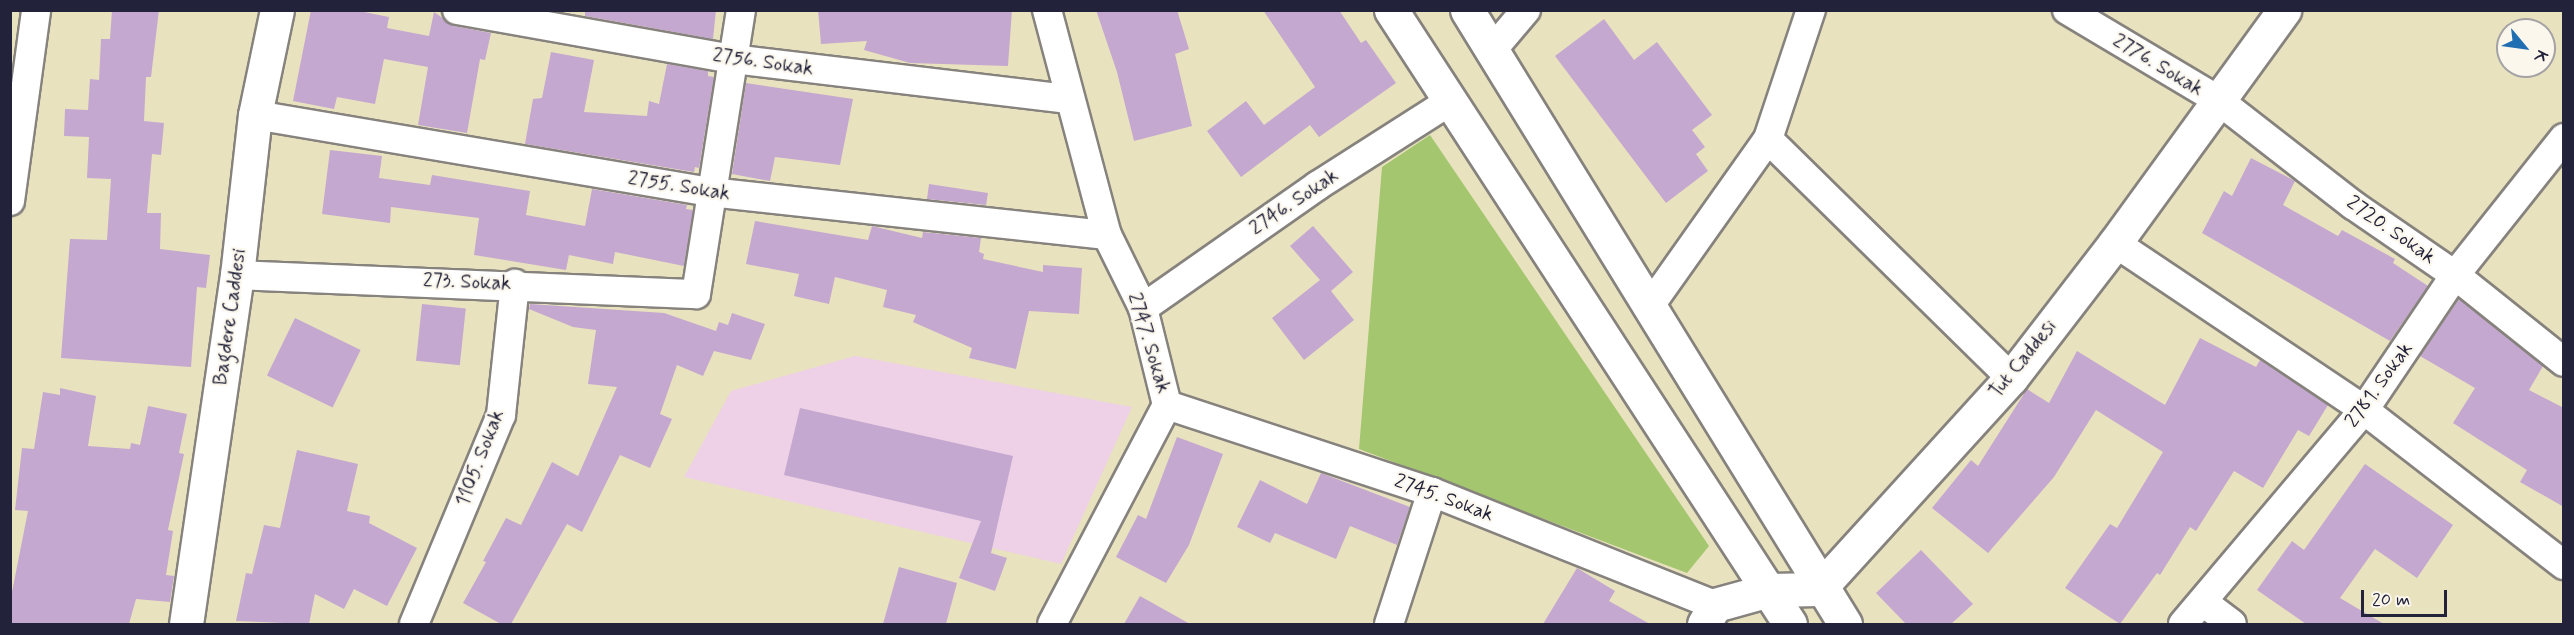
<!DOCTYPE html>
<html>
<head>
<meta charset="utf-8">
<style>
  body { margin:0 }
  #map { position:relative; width:2574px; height:635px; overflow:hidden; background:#e9e2bf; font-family:Mynerve,sans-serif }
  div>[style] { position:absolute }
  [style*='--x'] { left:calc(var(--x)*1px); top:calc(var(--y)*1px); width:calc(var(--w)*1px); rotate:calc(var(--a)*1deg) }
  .built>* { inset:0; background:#eed0e7 }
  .green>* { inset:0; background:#a3c66f }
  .building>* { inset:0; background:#c4a8cf; transform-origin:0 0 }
  .roads { filter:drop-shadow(2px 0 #86827d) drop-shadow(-2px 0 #86827d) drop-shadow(0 2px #86827d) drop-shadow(0 -2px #86827d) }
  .street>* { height:28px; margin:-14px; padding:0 14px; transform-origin:14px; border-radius:14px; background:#fff }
  .secondary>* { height:33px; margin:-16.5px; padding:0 16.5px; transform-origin:16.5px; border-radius:16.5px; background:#fff }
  span { translate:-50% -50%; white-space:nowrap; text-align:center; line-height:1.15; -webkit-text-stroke:4.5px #fbf7ec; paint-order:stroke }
  .street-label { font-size:20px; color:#22223b }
  .frame { position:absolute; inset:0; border:12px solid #22223b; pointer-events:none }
  .north { position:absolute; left:2496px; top:18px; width:60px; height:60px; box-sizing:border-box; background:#fbf7ec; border:2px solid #a4a2a5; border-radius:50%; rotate:119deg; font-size:16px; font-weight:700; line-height:24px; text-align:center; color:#22223b }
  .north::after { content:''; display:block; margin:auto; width:21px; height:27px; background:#1f6fb2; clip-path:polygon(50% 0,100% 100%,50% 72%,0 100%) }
  .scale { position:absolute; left:2361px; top:590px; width:86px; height:27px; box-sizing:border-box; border:3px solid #22223b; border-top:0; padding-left:8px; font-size:18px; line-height:21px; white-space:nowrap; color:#22223b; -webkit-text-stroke:4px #fbf7ec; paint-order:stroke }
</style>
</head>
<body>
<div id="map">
  <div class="built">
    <div style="clip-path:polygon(855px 356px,1132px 407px,1061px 564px,684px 477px,731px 391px)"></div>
  </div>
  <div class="green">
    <div style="clip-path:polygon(1430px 135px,1709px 546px,1687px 573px,1359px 449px,1382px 167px)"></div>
  </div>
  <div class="building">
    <div style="clip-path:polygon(112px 10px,159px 10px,151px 77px,146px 77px,144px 121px,164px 123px,161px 155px,152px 154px,147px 213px,161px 213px,160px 249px,210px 255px,206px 288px,197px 287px,191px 367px,61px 358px,70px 239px,107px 240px,111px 179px,87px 178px,89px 137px,64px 136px,65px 109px,88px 110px,90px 79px,99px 80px,101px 39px,110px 39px)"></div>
    <div style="clip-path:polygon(311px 10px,354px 10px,389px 17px,387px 28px,429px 36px,434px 12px,454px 26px,491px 33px,485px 60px,480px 59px,467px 133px,418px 125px,428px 67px,384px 59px,375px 104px,337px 97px,334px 109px,293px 101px)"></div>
    <div style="clip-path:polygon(585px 10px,716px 10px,713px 39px,585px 16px)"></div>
    <div style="clip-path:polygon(818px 10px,1012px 10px,1008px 66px,910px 63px,864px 50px,867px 41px,821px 44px)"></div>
    <div style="clip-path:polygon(1096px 10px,1177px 10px,1189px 49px,1175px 54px,1192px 126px,1134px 141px,1117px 72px)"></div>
    <div style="clip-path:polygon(1263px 10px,1339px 10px,1361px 43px,1366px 40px,1396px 83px,1319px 137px,1310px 125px,1241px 177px,1207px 131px,1246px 101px,1264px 125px,1315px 87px)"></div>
    <div style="clip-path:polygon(1604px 19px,1634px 60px,1657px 42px,1712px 115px,1692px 130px,1705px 147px,1696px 154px,1708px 171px,1666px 203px,1555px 56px)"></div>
    <div style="clip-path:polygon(551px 52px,594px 60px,584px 112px,647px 116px,649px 101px,659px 104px,667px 64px,708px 71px,708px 76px,714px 77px,699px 168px,695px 167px,694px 172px,525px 144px,533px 99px,542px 98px)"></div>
    <div style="clip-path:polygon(746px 83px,853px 99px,840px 165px,775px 157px,770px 181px,732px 174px)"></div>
    <div style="clip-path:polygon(330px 150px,382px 156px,379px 178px,430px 185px,432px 175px,530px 191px,526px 215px,585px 226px,592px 189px,687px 205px,686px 209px,693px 210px,684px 266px,615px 252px,613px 264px,569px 255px,566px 270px,474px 255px,479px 218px,391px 207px,390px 223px,322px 214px)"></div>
    <div style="clip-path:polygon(2251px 158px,2295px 181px,2283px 205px,2338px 236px,2342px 230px,2395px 259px,2393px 263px,2428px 286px,2390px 341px,2202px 233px,2224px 191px,2232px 196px)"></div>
    <div style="clip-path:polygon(929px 184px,988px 193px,986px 205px,927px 199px)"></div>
    <div style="clip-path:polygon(755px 221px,868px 240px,872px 226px,922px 238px,923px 232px,981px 238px,979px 252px,984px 254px,983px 259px,1043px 272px,1043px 265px,1082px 268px,1079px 314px,1029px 311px,1016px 369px,969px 358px,972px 348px,913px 322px,916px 315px,883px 307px,887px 290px,835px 277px,829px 304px,794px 296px,799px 274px,746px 264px)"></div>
    <div style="clip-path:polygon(1313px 226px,1353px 272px,1331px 291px,1354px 320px,1304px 360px,1272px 318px,1320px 280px,1290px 246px)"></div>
    <div style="clip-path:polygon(2459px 299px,2543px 366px,2529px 390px,2564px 408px,2564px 507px,2520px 482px,2527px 470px,2453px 423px,2475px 388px,2420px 356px)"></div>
    <div style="left:422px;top:304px;width:44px;height:57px;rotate:6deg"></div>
    <div style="clip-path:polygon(530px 304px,664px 313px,716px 331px,719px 322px,728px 325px,732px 313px,765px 324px,751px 360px,714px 351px,703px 376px,677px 365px,660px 414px,672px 419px,650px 468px,620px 455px,582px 532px,567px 524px,511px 624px,501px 624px,463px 603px,486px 562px,483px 561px,506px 518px,521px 525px,552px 462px,578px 476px,617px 387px,588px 384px,596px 330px,573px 327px,529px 309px)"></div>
    <div style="left:295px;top:318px;width:73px;height:64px;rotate:26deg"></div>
    <div style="clip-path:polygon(2200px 338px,2256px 367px,2260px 360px,2328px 405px,2309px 436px,2298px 430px,2263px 488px,2234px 471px,2196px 531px,2190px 527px,2160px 575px,2157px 573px,2120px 624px,2065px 588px,2110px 524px,2117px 528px,2163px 452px,2096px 410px,2054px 477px,1988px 553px,1932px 508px,1971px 460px,1978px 466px,2027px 389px,2049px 403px,2077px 351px,2165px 405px)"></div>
    <div style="clip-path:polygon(60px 388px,96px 396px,88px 446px,130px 449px,131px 443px,140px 445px,148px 406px,187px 414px,179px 453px,184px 454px,168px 530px,173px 531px,166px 575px,174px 576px,170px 602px,136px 599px,129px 624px,10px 624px,10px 602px,28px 511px,15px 510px,22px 448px,34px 449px,43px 392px,60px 395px)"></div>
    <div style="clip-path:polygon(800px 408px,1013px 456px,991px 553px,1007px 558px,995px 591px,959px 578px,981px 521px,784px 475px)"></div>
    <div style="clip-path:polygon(1177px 437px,1223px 454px,1189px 545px,1166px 583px,1116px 557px,1138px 515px,1146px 519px)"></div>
    <div style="clip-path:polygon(297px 450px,358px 464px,347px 511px,370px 516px,369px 523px,417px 548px,387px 606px,354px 589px,344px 609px,315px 594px,309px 624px,236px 621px,246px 573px,252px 574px,264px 525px,280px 528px)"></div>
    <div style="clip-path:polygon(2365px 464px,2453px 525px,2417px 578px,2375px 549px,2340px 598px,2384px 624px,2306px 624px,2257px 590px,2292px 541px,2304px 550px)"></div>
    <div style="clip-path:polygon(1321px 473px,1410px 507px,1397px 545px,1350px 526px,1336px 559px,1275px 533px,1270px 543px,1237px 527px,1260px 480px,1307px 504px)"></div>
    <div style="clip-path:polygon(1921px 550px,1973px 604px,1951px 624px,1906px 624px,1876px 593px)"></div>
    <div style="clip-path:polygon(899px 567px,957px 583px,946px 624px,883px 624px)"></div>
    <div style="clip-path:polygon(1577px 568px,1615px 591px,1609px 601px,1650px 624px,1543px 624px)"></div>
    <div style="clip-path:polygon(1140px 596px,1190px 624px,1124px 624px)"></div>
  </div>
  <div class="roads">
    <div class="street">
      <div style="--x:457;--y:10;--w:280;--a:10.1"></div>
      <div style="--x:733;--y:59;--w:339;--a:6.8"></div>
      <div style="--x:1047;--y:10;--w:233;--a:75.1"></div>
      <div style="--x:1107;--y:235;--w:81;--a:63.7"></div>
      <div style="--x:1143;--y:308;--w:100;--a:76.1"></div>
      <div style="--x:1167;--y:405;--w:247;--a:117.7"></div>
      <div style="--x:2067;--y:10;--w:176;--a:30.8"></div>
      <div style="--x:2218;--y:100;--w:171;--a:37.9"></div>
      <div style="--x:2353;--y:205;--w:124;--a:34.5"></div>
      <div style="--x:2455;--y:275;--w:139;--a:38.6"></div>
      <div style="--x:1493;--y:49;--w:51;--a:-49.8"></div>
      <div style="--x:255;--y:115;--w:461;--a:9.6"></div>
      <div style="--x:710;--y:192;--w:399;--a:6.2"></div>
      <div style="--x:1768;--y:139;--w:341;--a:44.5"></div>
      <div style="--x:10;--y:201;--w:193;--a:-82.2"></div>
      <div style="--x:2115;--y:243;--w:300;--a:33.8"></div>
      <div style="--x:2364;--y:410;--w:253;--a:37.8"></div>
      <div style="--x:237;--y:275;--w:459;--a:2.4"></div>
      <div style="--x:696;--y:294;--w:288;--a:-81"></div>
      <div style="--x:1649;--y:307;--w:206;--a:-54.7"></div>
      <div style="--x:1768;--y:139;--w:136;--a:-71.6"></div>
      <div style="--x:1143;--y:308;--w:213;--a:-35"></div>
      <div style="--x:1317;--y:186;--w:156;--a:-32.5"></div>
      <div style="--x:1167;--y:405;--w:279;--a:18.2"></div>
      <div style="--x:1432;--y:492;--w:305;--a:21.8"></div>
      <div style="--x:2203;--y:602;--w:36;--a:37"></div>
      <div style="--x:414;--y:624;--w:226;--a:-67.4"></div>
      <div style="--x:501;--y:415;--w:132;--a:-83.9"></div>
      <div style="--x:1389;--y:624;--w:139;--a:-72"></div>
      <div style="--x:2183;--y:624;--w:280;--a:-49.8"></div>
      <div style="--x:2364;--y:410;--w:163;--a:-56"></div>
      <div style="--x:2455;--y:275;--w:175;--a:-51.5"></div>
    </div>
    <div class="secondary">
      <div style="--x:1391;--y:10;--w:732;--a:56.98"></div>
      <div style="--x:1467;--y:10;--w:721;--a:58.38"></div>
      <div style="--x:186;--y:624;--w:353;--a:-81.7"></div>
      <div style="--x:237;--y:275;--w:161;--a:-83.6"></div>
      <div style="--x:255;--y:115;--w:107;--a:-78.2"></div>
      <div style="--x:1704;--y:624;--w:22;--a:-60"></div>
      <div style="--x:1715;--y:605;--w:56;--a:-15.5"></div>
      <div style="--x:1769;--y:590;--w:50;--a:-1.1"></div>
      <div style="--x:1819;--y:589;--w:285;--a:-47.7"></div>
      <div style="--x:2011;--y:378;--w:170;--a:-52.4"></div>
      <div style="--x:2115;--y:243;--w:288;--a:-54"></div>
    </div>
  </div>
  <div class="street-label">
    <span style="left:763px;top:62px;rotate:8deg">2756. Sokak</span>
    <span style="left:2158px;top:65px;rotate:31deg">2776. Sokak</span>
    <span style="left:679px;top:186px;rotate:9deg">2755. Sokak</span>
    <span style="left:1294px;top:202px;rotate:-34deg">2746. Sokak</span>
    <span style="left:2391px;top:230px;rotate:35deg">2720. Sokak</span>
    <span style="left:467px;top:282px;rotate:2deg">273. Sokak</span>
    <span style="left:230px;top:317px;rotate:-82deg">Bagdere Caddesi</span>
    <span style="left:1149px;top:343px;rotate:73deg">2747. Sokak</span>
    <span style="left:2023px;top:359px;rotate:-51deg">Tut Caddesi</span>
    <span style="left:2379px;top:385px;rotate:-54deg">2781. Sokak</span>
    <span style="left:480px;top:458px;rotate:-69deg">1105. Sokak</span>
    <span style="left:1444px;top:498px;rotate:20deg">2745. Sokak</span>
  </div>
  <div class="frame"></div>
  <div class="north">K</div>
  <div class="scale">20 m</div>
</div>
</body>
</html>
